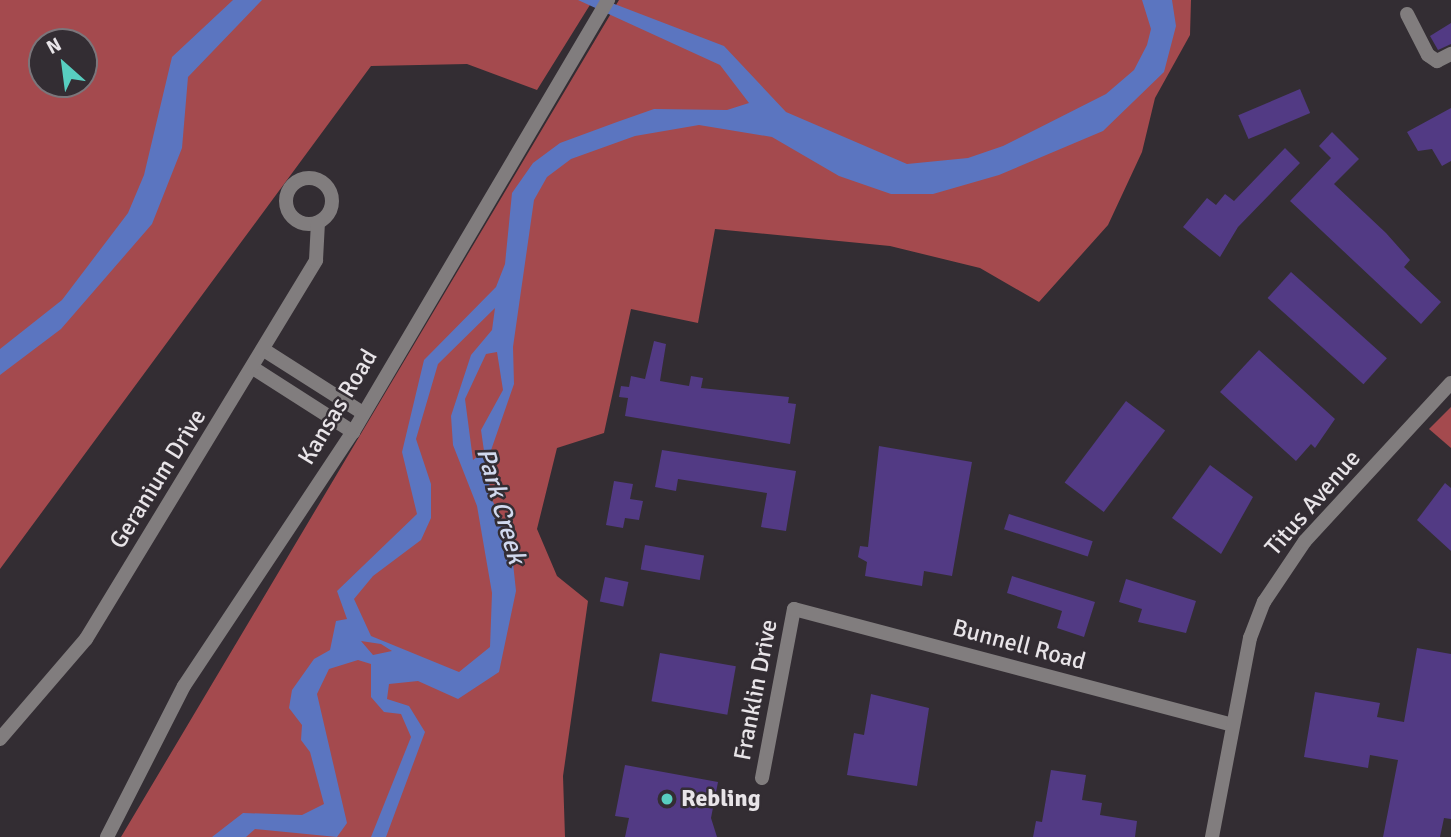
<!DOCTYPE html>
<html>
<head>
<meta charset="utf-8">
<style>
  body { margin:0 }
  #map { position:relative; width:1451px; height:837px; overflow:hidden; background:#332d33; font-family:Signika,sans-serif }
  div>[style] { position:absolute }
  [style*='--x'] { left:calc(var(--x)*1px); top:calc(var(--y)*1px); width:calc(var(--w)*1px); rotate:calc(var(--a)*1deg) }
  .forest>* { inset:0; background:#a44a4e }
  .water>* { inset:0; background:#5b75c0 }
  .building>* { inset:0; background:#523a84; transform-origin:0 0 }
  .minor>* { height:14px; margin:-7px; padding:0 7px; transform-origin:7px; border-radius:7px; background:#817d7e }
  .minor>.ring { margin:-7px; padding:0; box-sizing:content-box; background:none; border:14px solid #817d7e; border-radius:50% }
  .dots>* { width:19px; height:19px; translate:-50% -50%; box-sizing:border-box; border:4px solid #332d33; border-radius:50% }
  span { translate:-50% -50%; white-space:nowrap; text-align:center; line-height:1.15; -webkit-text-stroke:5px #332d33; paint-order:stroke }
  .street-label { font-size:24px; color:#e8e4e8 }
  .poi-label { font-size:24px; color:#e8e4e8; font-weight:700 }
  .left { translate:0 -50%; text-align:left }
  .water-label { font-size:26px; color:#d1d9ee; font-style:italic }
  .north { position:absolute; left:28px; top:28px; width:70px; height:70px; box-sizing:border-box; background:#332d33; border:2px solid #7b767b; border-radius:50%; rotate:332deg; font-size:19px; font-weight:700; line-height:28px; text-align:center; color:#e8e4e8 }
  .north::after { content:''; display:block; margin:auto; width:24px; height:32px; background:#58cec0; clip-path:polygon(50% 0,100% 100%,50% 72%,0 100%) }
</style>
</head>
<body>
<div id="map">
  <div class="forest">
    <div style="clip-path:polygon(evenodd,0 0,593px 0,537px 90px,467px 64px,371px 66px,0 569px,0 0,42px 42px,84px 42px,84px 84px,42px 84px,42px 42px)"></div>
    <div style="clip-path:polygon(619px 0,1191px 0,1190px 35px,1155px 98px,1142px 152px,1108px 225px,1039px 302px,980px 268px,890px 246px,715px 229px,698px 323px,631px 309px,604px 433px,557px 448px,537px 529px,557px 576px,588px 601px,563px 776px,565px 837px,121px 837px)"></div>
    <div style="clip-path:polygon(1451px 407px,1451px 448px,1429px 429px)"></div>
  </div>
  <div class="water">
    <div style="clip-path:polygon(233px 0,262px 0,188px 77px,182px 148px,152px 224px,61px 329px,0 375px,0 349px,62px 300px,128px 213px,144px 175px,172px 57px)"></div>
    <div style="clip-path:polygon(evenodd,578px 0,604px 0,724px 46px,786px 112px,907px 164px,968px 158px,1003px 146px,1106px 94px,1134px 70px,1147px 45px,1151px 29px,1142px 0,1172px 0,1176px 26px,1164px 72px,1103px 131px,999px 175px,933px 194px,891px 194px,839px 176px,772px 137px,699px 125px,635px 136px,571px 159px,547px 177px,534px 200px,513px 347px,514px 384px,488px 459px,490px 496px,510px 535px,516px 591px,499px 672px,458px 699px,418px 681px,389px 684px,387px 699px,409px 706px,425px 732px,386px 837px,371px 837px,411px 737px,401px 714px,384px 712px,371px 697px,371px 664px,358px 660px,329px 669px,317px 694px,347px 823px,337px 837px,255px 829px,246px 837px,212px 837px,243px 813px,302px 815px,324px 804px,310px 752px,301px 740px,302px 725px,289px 708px,292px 690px,314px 659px,330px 650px,336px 621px,347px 619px,337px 591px,417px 514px,402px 452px,424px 360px,496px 287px,505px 264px,512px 193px,533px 163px,560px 143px,617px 122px,654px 109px,727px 110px,749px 103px,720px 65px,578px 0,495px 308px,492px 330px,471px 355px,451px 416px,453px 445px,477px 506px,492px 593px,490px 647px,459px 672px,371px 636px,354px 599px,373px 576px,421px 540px,431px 518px,431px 484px,416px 439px,438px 364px,495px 308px,578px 0,497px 352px,503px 390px,481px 430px,484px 451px,473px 460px,465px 399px,486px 354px,497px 352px,578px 0,361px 641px,381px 644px,392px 651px,373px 655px,361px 641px)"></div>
  </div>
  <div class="building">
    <div style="clip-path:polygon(1451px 23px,1451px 44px,1438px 50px,1430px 36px)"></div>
    <div style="left:1300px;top:89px;width:26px;height:67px;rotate:67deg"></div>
    <div style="clip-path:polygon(1451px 108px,1451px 161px,1442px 166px,1432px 149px,1418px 151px,1407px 132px)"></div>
    <div style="clip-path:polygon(1332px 132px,1359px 159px,1334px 184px,1386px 233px,1410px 260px,1404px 267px,1441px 302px,1421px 324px,1290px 201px,1331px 158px,1319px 146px)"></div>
    <div style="clip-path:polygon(1285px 148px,1300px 163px,1238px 227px,1220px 257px,1183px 227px,1207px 198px,1216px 205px,1225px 194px,1234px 201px)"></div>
    <div style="left:1291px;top:272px;width:129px;height:35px;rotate:42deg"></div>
    <div style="clip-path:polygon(654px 341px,666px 344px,660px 381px,689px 386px,691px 376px,703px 378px,701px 388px,789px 397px,788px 403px,796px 404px,790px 444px,625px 416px,628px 398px,619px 397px,621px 386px,629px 387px,631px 376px,645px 379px)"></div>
    <div style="clip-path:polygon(1259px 350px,1335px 419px,1315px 448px,1311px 444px,1296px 461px,1220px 392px)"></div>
    <div style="left:1126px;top:401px;width:49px;height:102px;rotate:37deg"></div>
    <div style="clip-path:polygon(879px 446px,972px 462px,952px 576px,924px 571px,922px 586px,865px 576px,867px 562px,858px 557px,860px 546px,868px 547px)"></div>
    <div style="clip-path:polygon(662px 450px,796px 471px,786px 531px,761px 527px,767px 493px,678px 479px,676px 491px,655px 487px)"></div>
    <div style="clip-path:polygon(1210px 465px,1253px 497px,1221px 554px,1172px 518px)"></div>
    <div style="clip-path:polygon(614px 481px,633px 484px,630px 499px,643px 501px,639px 520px,625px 518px,623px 528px,606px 525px)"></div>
    <div style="clip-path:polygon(1445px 483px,1451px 488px,1451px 551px,1417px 520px)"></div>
    <div style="left:1009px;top:514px;width:88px;height:16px;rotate:18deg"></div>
    <div style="left:645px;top:545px;width:60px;height:25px;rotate:10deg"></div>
    <div style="clip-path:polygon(1012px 576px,1095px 602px,1084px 637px,1057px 628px,1062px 611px,1007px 593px)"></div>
    <div style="left:605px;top:577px;width:24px;height:25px;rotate:12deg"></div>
    <div style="clip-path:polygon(1126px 579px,1196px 601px,1186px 633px,1138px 622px,1142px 609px,1119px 602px)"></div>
    <div style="clip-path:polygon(1417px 648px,1451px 654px,1451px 819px,1444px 818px,1440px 837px,1383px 837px,1398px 760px,1370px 755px,1368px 768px,1304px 757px,1315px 692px,1380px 703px,1377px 717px,1404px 722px)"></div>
    <div style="left:660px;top:653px;width:77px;height:49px;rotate:10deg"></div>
    <div style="clip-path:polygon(871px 694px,929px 708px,917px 786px,847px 775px,854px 733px,864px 735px)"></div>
    <div style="clip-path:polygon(625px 765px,718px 782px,711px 818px,717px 837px,625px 837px,629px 818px,615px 816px)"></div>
    <div style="clip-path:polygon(1051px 770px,1086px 775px,1082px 800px,1102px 803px,1100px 815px,1137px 821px,1135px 837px,1033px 837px,1036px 821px,1042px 822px)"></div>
  </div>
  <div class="minor">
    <div style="--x:1407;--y:14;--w:46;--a:62.9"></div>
    <div style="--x:1428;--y:55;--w:11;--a:34"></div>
    <div style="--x:1437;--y:61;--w:16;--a:-27"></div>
    <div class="ring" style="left:286px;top:178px;width:32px;height:32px"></div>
    <div style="--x:264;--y:350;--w:117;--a:32.5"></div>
    <div style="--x:253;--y:368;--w:119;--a:32.6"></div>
    <div style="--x:0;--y:739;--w:132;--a:-49.3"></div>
    <div style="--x:86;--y:639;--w:443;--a:-58.7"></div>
    <div style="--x:316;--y:260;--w:37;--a:-87"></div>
    <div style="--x:762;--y:778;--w:172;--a:-79.3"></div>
    <div style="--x:794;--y:609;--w:453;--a:14.8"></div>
    <div style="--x:107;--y:837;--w:169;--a:-63"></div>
    <div style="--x:184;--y:686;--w:305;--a:-56.4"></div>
    <div style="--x:353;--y:432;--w:502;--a:-59.45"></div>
    <div style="--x:1212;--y:837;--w:203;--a:-79.2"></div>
    <div style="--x:1250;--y:638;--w:39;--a:-69"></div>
    <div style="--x:1264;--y:602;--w:73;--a:-56.1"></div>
    <div style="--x:1305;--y:541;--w:215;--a:-47.3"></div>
  </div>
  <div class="dots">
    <div style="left:667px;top:799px;background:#58cec0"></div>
  </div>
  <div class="street-label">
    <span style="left:338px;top:407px;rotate:-59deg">Kansas Road</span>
    <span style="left:158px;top:479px;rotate:-58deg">Geranium Drive</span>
    <span style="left:1313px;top:503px;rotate:-49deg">Titus Avenue</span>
    <span style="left:1019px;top:645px;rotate:15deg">Bunnell Road</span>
    <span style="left:756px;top:690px;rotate:-79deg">Franklin Drive</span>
  </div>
  <div class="poi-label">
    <span class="left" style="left:681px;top:799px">Rebling</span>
  </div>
  <div class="water-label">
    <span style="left:500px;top:506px;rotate:74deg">Park Creek</span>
  </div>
  <div class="north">N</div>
</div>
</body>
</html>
